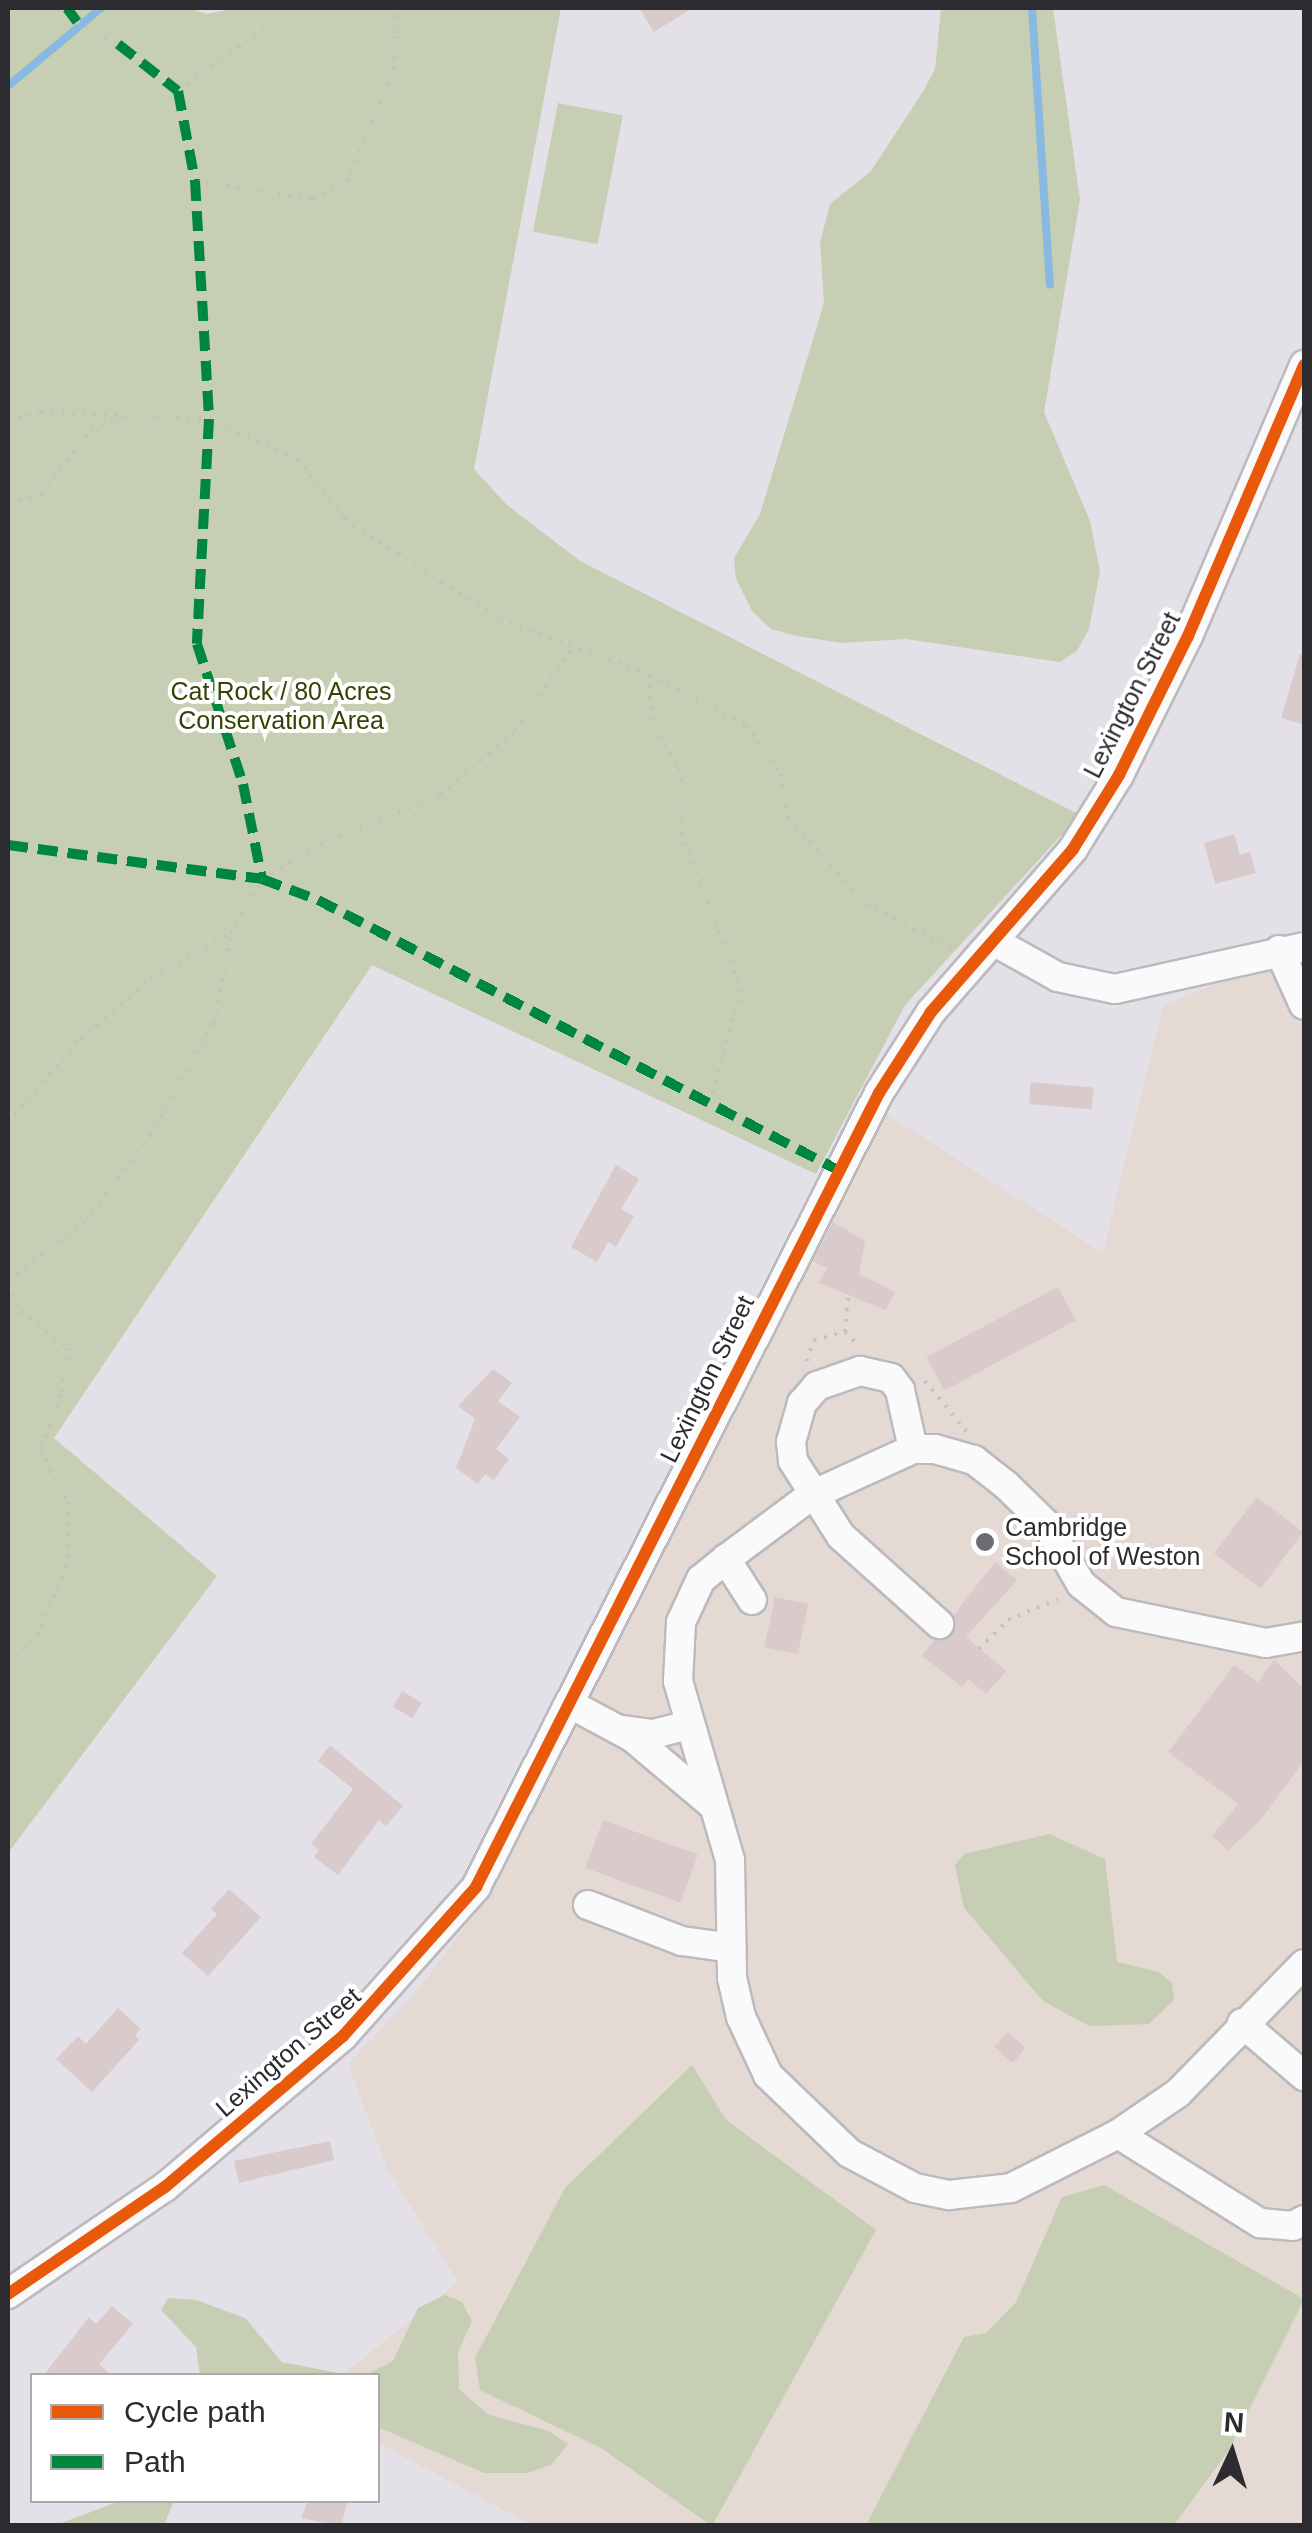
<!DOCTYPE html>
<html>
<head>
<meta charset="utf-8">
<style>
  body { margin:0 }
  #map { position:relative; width:1312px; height:2533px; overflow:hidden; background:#e3e1e7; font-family:Helvetica,sans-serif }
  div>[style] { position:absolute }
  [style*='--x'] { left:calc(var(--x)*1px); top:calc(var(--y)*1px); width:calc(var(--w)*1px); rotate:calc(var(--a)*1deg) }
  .education>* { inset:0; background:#e5d9d4 }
  .green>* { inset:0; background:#c6ceb4; transform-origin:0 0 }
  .stream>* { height:8px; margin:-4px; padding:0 4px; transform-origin:4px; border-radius:4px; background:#87b9e3 }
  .building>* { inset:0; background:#d9cacb; transform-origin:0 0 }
  .path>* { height:4px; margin-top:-2px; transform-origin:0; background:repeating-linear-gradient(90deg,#c2c2c3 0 2.5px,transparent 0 10.5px) }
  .roads { filter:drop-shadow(2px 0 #bbbabe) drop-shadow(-2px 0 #bbbabe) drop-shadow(0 2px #bbbabe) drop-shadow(0 -2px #bbbabe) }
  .minor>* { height:28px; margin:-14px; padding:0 14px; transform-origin:14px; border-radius:14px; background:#fbfafb }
  .quiet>* { height:10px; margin-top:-5px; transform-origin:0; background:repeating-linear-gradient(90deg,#00873e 0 20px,transparent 0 30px) }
  .cycleway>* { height:12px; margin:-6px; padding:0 6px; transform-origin:6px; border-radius:6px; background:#e8590c }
  .dots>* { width:28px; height:28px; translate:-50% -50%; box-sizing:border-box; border:5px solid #fff; border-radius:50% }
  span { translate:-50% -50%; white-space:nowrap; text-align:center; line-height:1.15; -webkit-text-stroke:8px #fff; paint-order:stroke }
  .park-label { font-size:25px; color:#344202 }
  .street-label { font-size:25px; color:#2c2b2f }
  .poi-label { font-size:25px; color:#2c2b2f }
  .left { translate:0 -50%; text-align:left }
  .frame { position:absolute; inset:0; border:10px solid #2c2b2f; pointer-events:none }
  .legend { position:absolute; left:30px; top:2373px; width:350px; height:130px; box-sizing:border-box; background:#fff; border:2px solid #abaaac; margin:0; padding:12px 18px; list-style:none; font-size:30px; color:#2c2b2f }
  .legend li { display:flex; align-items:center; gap:20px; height:50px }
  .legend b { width:50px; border:2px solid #abaaac }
  .north { position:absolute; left:1182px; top:2403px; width:100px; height:100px; -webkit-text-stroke:8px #fff; paint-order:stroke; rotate:4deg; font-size:28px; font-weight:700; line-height:40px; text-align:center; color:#2c2b2f }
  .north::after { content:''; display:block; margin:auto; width:35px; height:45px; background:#2c2b2f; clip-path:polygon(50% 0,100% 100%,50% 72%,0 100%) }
</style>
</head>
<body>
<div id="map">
  <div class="education">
    <div style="clip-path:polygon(1304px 961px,1304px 2525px,532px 2525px,378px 2443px,378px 2376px,341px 2376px,458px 2282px,388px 2170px,348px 2064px,421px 1986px,491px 1892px,885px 1113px,1103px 1253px,1163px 1006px,1241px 973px)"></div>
  </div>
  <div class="green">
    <div style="clip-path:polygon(8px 8px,191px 8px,206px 14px,238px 8px,561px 8px,474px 469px,507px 505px,580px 561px,1080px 815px,905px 1005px,816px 1174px,372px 965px,54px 1438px,217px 1576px,8px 1853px)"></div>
    <div style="clip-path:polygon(941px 8px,1053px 8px,1080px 200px,1044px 412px,1090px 521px,1100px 571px,1089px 629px,1077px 651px,1060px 662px,906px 639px,842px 643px,797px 636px,771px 629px,752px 611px,736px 579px,734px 558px,760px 514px,824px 303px,820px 243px,830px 204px,871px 171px,924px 90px,935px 69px)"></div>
    <div style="left:558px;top:103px;width:66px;height:131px;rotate:11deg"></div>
    <div style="clip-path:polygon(1049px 1834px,1105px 1859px,1117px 1962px,1159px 1972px,1172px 1983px,1174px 2000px,1149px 2024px,1089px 2026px,1043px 2001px,964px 1908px,955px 1865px,964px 1854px)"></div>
    <div style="clip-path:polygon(692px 2065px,726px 2120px,876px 2230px,712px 2526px,601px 2448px,480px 2390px,475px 2358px,565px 2188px)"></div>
    <div style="clip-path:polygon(1104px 2185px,1304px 2299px,1229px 2450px,1174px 2525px,866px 2525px,964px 2337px,986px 2333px,1016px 2302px,1062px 2197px)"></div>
    <div style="clip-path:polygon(445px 2295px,462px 2302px,472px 2321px,458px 2352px,459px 2389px,489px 2415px,549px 2431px,568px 2444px,552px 2464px,528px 2473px,484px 2473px,378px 2427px,378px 2376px,366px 2375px,393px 2361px,418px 2308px)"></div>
    <div style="clip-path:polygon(168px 2298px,196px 2300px,245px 2318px,282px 2362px,349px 2375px,200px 2375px,196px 2347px,161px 2310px)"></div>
    <div style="clip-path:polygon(120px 2501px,174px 2501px,164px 2525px,56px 2525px)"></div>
  </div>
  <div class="stream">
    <div style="--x:1032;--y:8;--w:277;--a:86.3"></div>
    <div style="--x:8;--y:86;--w:121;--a:-40"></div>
  </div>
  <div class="building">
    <div style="clip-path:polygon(639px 8px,693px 8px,654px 32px)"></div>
    <div style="clip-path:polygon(1300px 654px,1304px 655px,1304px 725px,1281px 718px)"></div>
    <div style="clip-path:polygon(1234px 834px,1240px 855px,1250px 852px,1256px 873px,1215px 884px,1204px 843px)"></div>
    <div style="left:1031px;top:1082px;width:63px;height:22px;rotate:5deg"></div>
    <div style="clip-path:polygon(616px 1165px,639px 1179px,621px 1209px,634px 1216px,616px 1247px,608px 1242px,597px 1262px,571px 1247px)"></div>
    <div style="clip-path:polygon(833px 1222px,865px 1241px,859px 1274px,895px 1292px,886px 1310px,819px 1283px,827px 1268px,813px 1261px)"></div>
    <div style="left:1058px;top:1287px;width:38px;height:149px;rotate:62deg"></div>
    <div style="clip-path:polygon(493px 1369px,512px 1383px,498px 1401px,520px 1417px,496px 1449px,509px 1459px,494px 1480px,485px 1474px,478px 1484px,456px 1468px,475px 1419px,458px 1406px)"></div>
    <div style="left:1257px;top:1497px;width:58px;height:71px;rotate:37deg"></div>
    <div style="clip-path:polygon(995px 1562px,1017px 1580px,966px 1637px,1006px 1671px,986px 1694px,968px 1679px,962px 1687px,922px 1656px,934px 1640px,953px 1635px,954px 1615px)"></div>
    <div style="left:775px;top:1597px;width:34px;height:51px;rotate:12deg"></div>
    <div style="clip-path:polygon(1274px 1660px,1304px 1689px,1304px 1761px,1260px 1821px,1228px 1850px,1212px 1836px,1238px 1804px,1168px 1752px,1234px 1665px,1258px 1682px)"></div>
    <div style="left:402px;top:1691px;width:23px;height:18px;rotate:31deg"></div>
    <div style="clip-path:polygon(330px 1745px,403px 1806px,386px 1826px,379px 1820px,338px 1875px,314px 1857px,319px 1850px,311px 1844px,353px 1789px,318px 1761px)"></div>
    <div style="left:603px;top:1820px;width:101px;height:51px;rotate:20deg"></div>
    <div style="clip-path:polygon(229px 1889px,261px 1917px,208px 1976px,182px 1953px,217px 1914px,211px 1909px)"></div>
    <div style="clip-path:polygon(118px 2008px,141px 2029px,135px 2035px,139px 2040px,92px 2092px,56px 2059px,78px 2036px,86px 2044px)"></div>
    <div style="left:1008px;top:2032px;width:24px;height:20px;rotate:42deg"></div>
    <div style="clip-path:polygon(330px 2141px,334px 2160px,239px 2183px,234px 2161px)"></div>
    <div style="clip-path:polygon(112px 2306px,133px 2324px,99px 2364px,112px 2376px,43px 2376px,89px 2317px,96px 2324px)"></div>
    <div style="clip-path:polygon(308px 2500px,348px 2500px,341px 2526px,301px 2518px)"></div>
  </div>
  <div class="path">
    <div style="--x:77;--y:22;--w:47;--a:28.2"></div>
    <div style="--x:178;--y:91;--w:140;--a:-36.3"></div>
    <div style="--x:195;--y:181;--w:119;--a:8.7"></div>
    <div style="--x:313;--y:199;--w:38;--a:-28"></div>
    <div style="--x:347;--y:181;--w:121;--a:-67.1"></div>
    <div style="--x:394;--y:70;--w:62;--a:-89.1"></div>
    <div style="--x:8;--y:420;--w:34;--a:-14"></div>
    <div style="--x:41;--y:412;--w:168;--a:2.4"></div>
    <div style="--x:209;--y:419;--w:97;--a:24.4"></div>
    <div style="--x:297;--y:459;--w:76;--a:51.9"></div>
    <div style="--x:344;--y:519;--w:185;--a:32.7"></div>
    <div style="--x:500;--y:619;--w:159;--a:20.6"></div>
    <div style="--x:649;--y:675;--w:109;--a:27.3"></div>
    <div style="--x:746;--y:725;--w:60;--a:55.2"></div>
    <div style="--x:780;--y:774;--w:45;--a:79.7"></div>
    <div style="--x:788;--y:818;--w:116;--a:47.8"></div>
    <div style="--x:866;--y:904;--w:96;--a:27.4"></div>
    <div style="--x:8;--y:503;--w:34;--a:-14"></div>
    <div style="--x:41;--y:495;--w:83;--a:-52.9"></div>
    <div style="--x:91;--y:429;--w:33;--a:-21"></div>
    <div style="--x:649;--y:675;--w:52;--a:86.7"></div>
    <div style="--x:652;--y:727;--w:50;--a:55.7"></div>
    <div style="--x:680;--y:768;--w:65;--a:89.1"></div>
    <div style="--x:681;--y:833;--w:167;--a:69"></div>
    <div style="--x:741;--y:989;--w:120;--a:105.4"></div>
    <div style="--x:8;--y:1123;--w:111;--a:-49.4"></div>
    <div style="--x:80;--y:1039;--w:93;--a:-40.2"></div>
    <div style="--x:151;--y:979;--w:92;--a:-29.9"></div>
    <div style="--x:8;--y:1281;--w:99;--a:-38"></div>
    <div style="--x:86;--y:1220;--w:96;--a:-52.7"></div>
    <div style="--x:144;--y:1144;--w:140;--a:-60"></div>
    <div style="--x:214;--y:1023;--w:92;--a:-79.3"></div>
    <div style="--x:231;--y:933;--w:62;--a:-60.1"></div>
    <div style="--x:262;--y:879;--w:57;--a:-31.5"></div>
    <div style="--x:311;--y:849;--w:140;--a:-22.7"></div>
    <div style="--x:440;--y:795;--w:99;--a:-40.5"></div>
    <div style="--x:515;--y:731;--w:102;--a:-55.4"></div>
    <div style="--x:8;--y:1284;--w:31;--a:65"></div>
    <div style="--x:21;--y:1312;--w:59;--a:37.5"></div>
    <div style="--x:68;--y:1348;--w:48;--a:98.5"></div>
    <div style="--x:61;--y:1395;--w:59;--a:110.9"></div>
    <div style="--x:40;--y:1450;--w:59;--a:61.7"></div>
    <div style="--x:68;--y:1502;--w:64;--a:90.9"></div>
    <div style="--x:67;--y:1566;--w:72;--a:113"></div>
    <div style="--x:39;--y:1632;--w:45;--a:133.2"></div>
    <div style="--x:848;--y:1298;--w:34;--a:95"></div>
    <div style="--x:845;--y:1332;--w:21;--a:45"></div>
    <div style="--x:807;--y:1361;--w:22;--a:-72"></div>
    <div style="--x:814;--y:1340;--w:32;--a:-14"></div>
    <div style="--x:925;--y:1381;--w:65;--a:50.6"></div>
    <div style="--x:979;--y:1649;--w:41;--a:-45"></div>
    <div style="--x:1008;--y:1620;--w:54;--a:-22.8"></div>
  </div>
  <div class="roads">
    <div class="minor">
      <div style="--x:995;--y:942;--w:72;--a:29.1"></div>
      <div style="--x:1058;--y:977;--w:58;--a:11.9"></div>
      <div style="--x:1115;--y:989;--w:194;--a:-12.5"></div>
      <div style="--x:1279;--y:950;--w:60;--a:65.6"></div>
      <div style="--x:913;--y:1449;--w:60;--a:-102.4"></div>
      <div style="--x:900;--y:1390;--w:15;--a:-127"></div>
      <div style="--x:891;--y:1378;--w:32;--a:-167"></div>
      <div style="--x:860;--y:1371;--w:46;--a:160.8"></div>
      <div style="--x:817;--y:1386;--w:23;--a:131"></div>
      <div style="--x:802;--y:1403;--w:41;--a:105.8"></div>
      <div style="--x:791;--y:1442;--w:19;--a:84"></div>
      <div style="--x:793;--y:1461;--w:89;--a:57.4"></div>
      <div style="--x:841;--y:1536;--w:132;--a:41.9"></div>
      <div style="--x:726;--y:1559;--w:107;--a:-36.7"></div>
      <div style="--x:812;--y:1495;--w:111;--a:-24.5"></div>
      <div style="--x:913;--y:1449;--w:22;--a:0"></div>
      <div style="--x:935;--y:1449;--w:41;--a:15.8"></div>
      <div style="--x:974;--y:1460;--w:41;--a:38"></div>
      <div style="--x:1006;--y:1485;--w:57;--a:44.3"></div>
      <div style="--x:1047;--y:1525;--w:68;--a:60"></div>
      <div style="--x:1081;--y:1584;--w:45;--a:38.7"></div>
      <div style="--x:1116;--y:1612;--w:153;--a:11.7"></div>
      <div style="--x:1266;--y:1643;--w:39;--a:-10"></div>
      <div style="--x:752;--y:1600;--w:49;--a:-122.4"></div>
      <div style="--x:726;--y:1559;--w:32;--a:141"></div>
      <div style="--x:701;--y:1579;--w:47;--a:114.9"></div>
      <div style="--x:681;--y:1622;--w:59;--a:92.9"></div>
      <div style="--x:678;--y:1681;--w:186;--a:73.8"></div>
      <div style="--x:730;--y:1860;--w:118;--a:89"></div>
      <div style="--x:732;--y:1978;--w:40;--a:77"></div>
      <div style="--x:741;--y:2017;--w:64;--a:65"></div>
      <div style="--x:768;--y:2075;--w:112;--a:43.9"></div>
      <div style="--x:849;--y:2153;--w:75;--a:27.9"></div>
      <div style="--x:915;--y:2188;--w:35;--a:12"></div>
      <div style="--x:949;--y:2195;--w:62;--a:-6.4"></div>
      <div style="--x:1011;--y:2188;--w:120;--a:-26.8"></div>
      <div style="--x:1118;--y:2134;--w:73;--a:-34.3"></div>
      <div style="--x:1178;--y:2093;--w:180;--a:-45.7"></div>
      <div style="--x:572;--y:1705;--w:68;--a:28.1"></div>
      <div style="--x:632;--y:1737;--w:107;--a:40.1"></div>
      <div style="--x:623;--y:1730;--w:30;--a:8"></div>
      <div style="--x:653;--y:1734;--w:38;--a:-14"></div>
      <div style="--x:588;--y:1905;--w:101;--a:21"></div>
      <div style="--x:682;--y:1941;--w:50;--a:8"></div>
      <div style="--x:1242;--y:2023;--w:82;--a:40.5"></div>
      <div style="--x:1118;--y:2134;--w:168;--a:32.1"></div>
      <div style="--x:1260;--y:2223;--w:33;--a:5"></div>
      <div style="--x:1293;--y:2226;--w:13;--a:-29"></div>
      <div style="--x:8;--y:2294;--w:190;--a:-34.3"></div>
      <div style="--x:165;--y:2187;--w:233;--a:-40.3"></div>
      <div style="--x:343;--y:2036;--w:200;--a:-48.2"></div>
      <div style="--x:476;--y:1887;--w:890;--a:-63.09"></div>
      <div style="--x:879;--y:1093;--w:96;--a:-57.3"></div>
      <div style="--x:931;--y:1012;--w:216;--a:-48.9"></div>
      <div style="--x:1073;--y:849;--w:87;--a:-58.1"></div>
      <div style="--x:1119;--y:775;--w:155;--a:-63.6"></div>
      <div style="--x:1188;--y:636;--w:295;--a:-66.8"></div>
    </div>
  </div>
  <div class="quiet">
    <div style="--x:67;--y:8;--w:17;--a:54"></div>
    <div style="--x:118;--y:44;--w:76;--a:38.1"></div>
    <div style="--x:178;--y:91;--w:92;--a:79.3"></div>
    <div style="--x:195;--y:181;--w:238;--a:86.6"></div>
    <div style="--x:209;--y:419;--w:225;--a:93.1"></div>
    <div style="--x:197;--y:644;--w:147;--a:71.8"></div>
    <div style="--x:243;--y:784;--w:97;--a:78.7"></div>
    <div style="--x:8;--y:845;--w:256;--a:7.6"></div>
    <div style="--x:262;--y:879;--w:60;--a:20.6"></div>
    <div style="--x:318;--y:900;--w:584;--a:27.44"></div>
  </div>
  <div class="cycleway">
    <div style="--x:8;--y:2294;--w:190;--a:-34.3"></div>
    <div style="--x:165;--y:2187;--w:233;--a:-40.3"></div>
    <div style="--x:343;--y:2036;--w:200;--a:-48.2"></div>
    <div style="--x:476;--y:1887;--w:890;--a:-63.09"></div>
    <div style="--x:879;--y:1093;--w:96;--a:-57.3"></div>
    <div style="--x:931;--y:1012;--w:216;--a:-48.9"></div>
    <div style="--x:1073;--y:849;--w:87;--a:-58.1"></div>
    <div style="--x:1119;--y:775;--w:155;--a:-63.6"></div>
    <div style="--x:1188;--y:636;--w:295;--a:-66.8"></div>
  </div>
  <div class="dots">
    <div style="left:985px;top:1542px;background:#6c6b6f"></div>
  </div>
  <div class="park-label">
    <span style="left:281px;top:706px">Cat Rock / 80 Acres<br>Conservation Area</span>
  </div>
  <div class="street-label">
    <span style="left:1132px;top:695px;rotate:-63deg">Lexington Street</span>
    <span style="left:707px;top:1379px;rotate:-64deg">Lexington Street</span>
    <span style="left:288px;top:2052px;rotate:-41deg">Lexington Street</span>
  </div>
  <div class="poi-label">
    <span class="left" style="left:1005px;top:1542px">Cambridge<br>School of Weston</span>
  </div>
  <div class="frame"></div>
  <ul class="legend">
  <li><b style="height:12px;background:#e8590c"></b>Cycle path</li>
  <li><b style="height:12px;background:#00873e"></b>Path</li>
  </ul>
  <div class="north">N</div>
</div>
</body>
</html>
